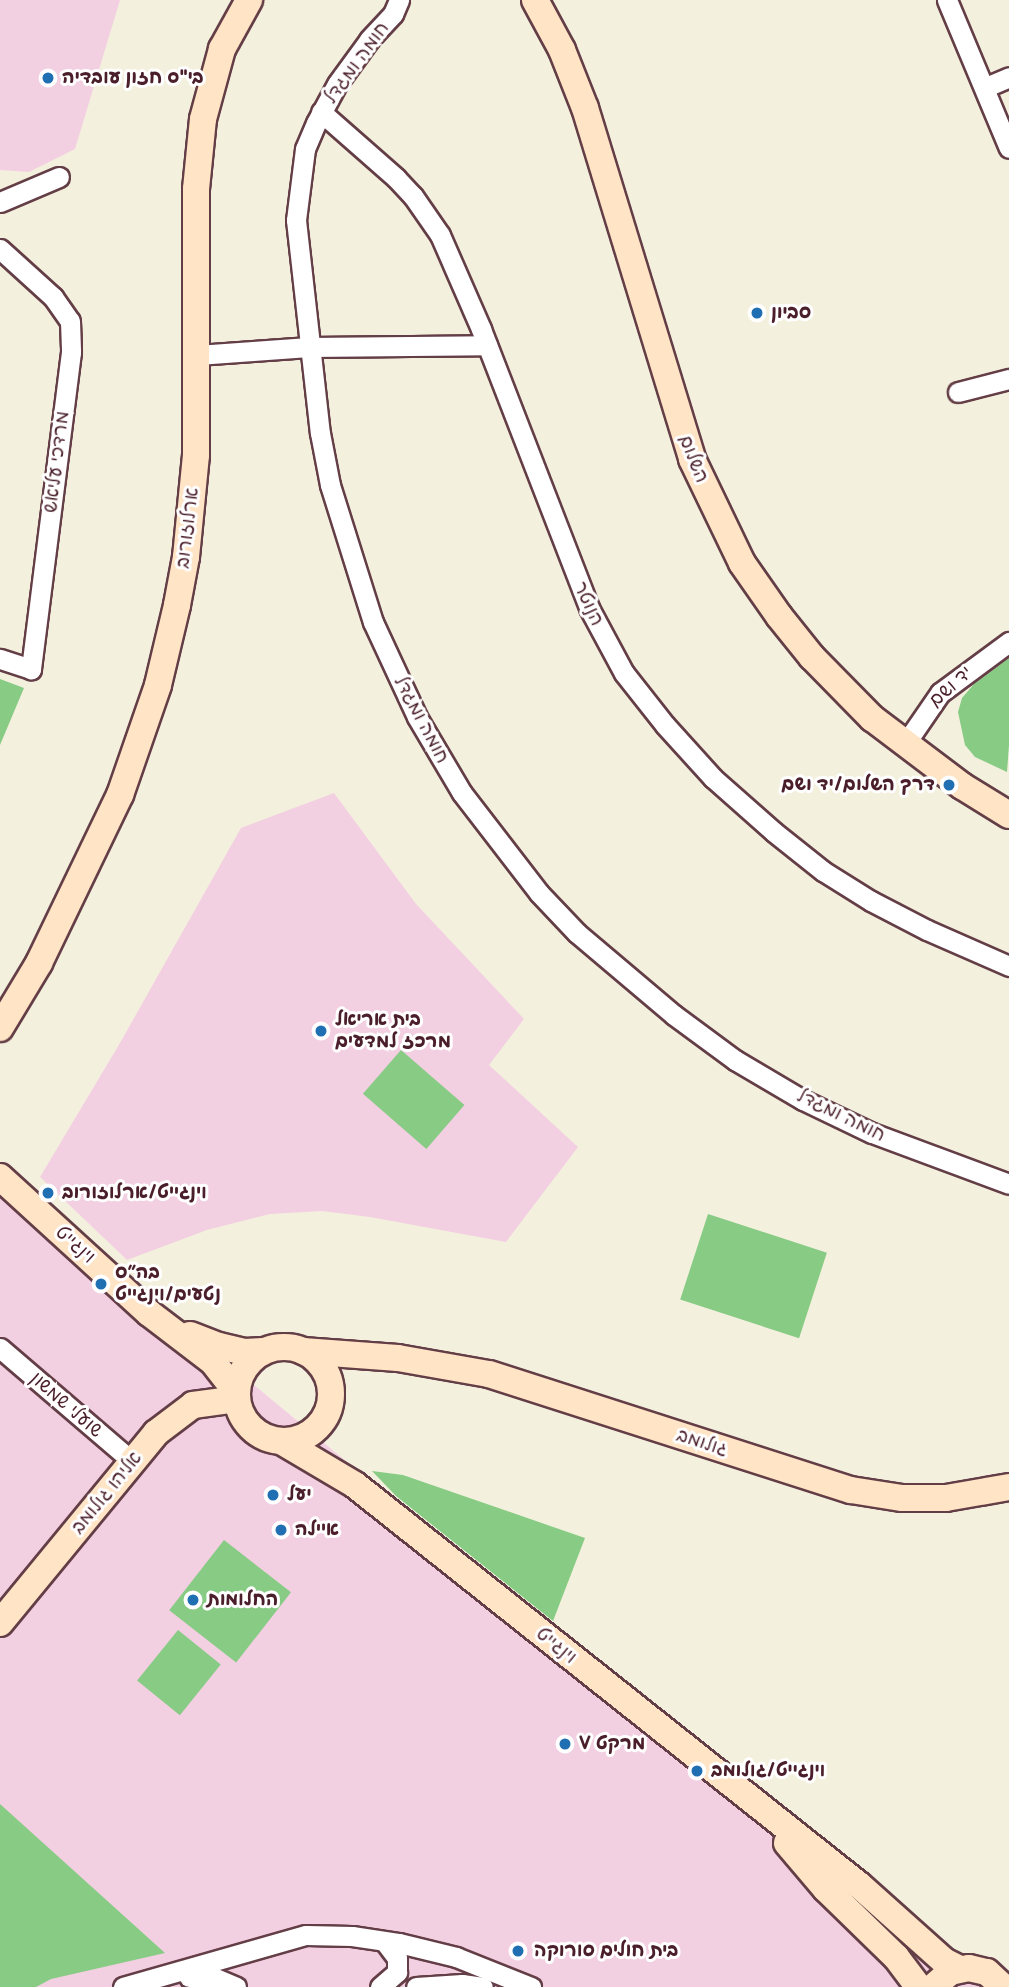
<!DOCTYPE html>
<html>
<head>
<meta charset="utf-8">
<style>
  body { margin:0 }
  #map { position:relative; width:1009px; height:1987px; overflow:hidden; background:#f4f0de; font-family:"Balsamiq Sans","Playpen Sans Hebrew",sans-serif }
  div>[style] { position:absolute }
  [style*='--x'] { left:calc(var(--x)*1px); top:calc(var(--y)*1px); width:calc(var(--w)*1px); rotate:calc(var(--a)*1deg) }
  .built>* { inset:0; background:#f2cfe1 }
  .green>* { inset:0; background:#87cb84; transform-origin:0 0 }
  .roads { filter:drop-shadow(2px 0 #643e46) drop-shadow(-2px 0 #643e46) drop-shadow(0 2px #643e46) drop-shadow(0 -2px #643e46) }
  .street>* { height:19px; margin:-9.5px; padding:0 9.5px; transform-origin:9.5px; border-radius:9.5px; background:#fff }
  .secondary>* { height:26px; margin:-13px; padding:0 13px; transform-origin:13px; border-radius:13px; background:#ffe4c6 }
  .secondary>.ring { margin:-13px; padding:0; box-sizing:content-box; background:none; border:26px solid #ffe4c6; border-radius:50% }
  .dots>* { width:19px; height:19px; translate:-50% -50%; box-sizing:border-box; border:4px solid #fff; border-radius:50% }
  span { translate:-50% -50%; white-space:nowrap; text-align:center; line-height:1.15; -webkit-text-stroke:6px #fff; paint-order:stroke }
  .street-label { font-size:19px; color:#4a1f2b }
  .poi-label { font-size:19px; color:#4a1f2b; font-weight:700 }
  .left { translate:0 -50%; text-align:left }
  .right { translate:-100% -50%; text-align:right }
</style>
</head>
<body>
<div id="map">
  <div class="built">
    <div style="clip-path:polygon(0 0,120px 0,75px 149px,29px 172px,0 170px)"></div>
    <div style="clip-path:polygon(334px 793px,416px 904px,524px 1019px,489px 1065px,578px 1147px,506px 1242px,370px 1217px,322px 1211px,270px 1214px,207px 1230px,127px 1260px,40px 1177px,120px 1043px,241px 828px)"></div>
    <div style="clip-path:polygon(0 1165px,115px 1270px,422px 1524px,993px 1987px,0 1987px)"></div>
  </div>
  <div class="green">
    <div style="clip-path:polygon(1009px 658px,1009px 745px,1007px 772px,975px 757px,965px 745px,958px 712px,962px 698px,974px 684px)"></div>
    <div style="clip-path:polygon(0 679px,24px 688px,0 745px)"></div>
    <div style="left:401px;top:1050px;width:84px;height:58px;rotate:41deg"></div>
    <div style="left:708px;top:1214px;width:125px;height:90px;rotate:18deg"></div>
    <div style="clip-path:polygon(372px 1471px,403px 1475px,585px 1538px,553px 1621px,396px 1496px)"></div>
    <div style="left:224px;top:1540px;width:85px;height:89px;rotate:38deg"></div>
    <div style="left:178px;top:1630px;width:55px;height:65px;rotate:39deg"></div>
    <div style="clip-path:polygon(0 1804px,165px 1953px,51px 1979px,36px 1987px,0 1987px)"></div>
  </div>
  <div class="roads">
    <div class="street">
      <div style="--x:399;--y:0;--w:15;--a:113"></div>
      <div style="--x:393;--y:14;--w:35;--a:133"></div>
      <div style="--x:369;--y:40;--w:54;--a:126"></div>
      <div style="--x:337;--y:84;--w:44;--a:118.3"></div>
      <div style="--x:316;--y:123;--w:28;--a:113"></div>
      <div style="--x:305;--y:149;--w:72;--a:97.2"></div>
      <div style="--x:296;--y:220;--w:214;--a:83.6"></div>
      <div style="--x:320;--y:433;--w:53;--a:79.1"></div>
      <div style="--x:330;--y:485;--w:144;--a:72.6"></div>
      <div style="--x:373;--y:622;--w:105;--a:65.1"></div>
      <div style="--x:417;--y:717;--w:88;--a:59.4"></div>
      <div style="--x:462;--y:793;--w:126;--a:52.4"></div>
      <div style="--x:539;--y:893;--w:55;--a:46.5"></div>
      <div style="--x:577;--y:933;--w:127;--a:40.2"></div>
      <div style="--x:674;--y:1015;--w:76;--a:36.4"></div>
      <div style="--x:735;--y:1060;--w:79;--a:30.5"></div>
      <div style="--x:803;--y:1100;--w:76;--a:25.6"></div>
      <div style="--x:872;--y:1133;--w:146;--a:20.4"></div>
      <div style="--x:947;--y:0;--w:160;--a:67.3"></div>
      <div style="--x:986;--y:87;--w:25;--a:-23"></div>
      <div style="--x:321;--y:112;--w:100;--a:41.3"></div>
      <div style="--x:396;--y:178;--w:25;--a:47"></div>
      <div style="--x:413;--y:196;--w:47;--a:55.3"></div>
      <div style="--x:440;--y:235;--w:103;--a:66.4"></div>
      <div style="--x:481;--y:329;--w:299;--a:68.8"></div>
      <div style="--x:589;--y:608;--w:74;--a:61.7"></div>
      <div style="--x:624;--y:673;--w:66;--a:51.7"></div>
      <div style="--x:665;--y:725;--w:72;--a:47.8"></div>
      <div style="--x:713;--y:778;--w:81;--a:41.5"></div>
      <div style="--x:774;--y:832;--w:63;--a:38.5"></div>
      <div style="--x:823;--y:871;--w:57;--a:32"></div>
      <div style="--x:871;--y:901;--w:63;--a:27.4"></div>
      <div style="--x:927;--y:930;--w:90;--a:23.7"></div>
      <div style="--x:0;--y:202;--w:64;--a:-23"></div>
      <div style="--x:0;--y:249;--w:72;--a:42.2"></div>
      <div style="--x:53;--y:297;--w:29;--a:55"></div>
      <div style="--x:70;--y:321;--w:31;--a:88"></div>
      <div style="--x:71;--y:352;--w:320;--a:97.2"></div>
      <div style="--x:31;--y:669;--w:33;--a:-162"></div>
      <div style="--x:197;--y:355;--w:112;--a:-4.1"></div>
      <div style="--x:309;--y:347;--w:178;--a:-0.6"></div>
      <div style="--x:958;--y:392;--w:53;--a:-14.3"></div>
      <div style="--x:905;--y:744;--w:62;--a:-55.5"></div>
      <div style="--x:940;--y:693;--w:86;--a:-36.5"></div>
      <div style="--x:0;--y:1348;--w:175;--a:40.6"></div>
      <div style="--x:189;--y:1977;--w:24;--a:0"></div>
      <div style="--x:213;--y:1977;--w:25;--a:23"></div>
      <div style="--x:123;--y:1987;--w:190;--a:-15.9"></div>
      <div style="--x:306;--y:1935;--w:46;--a:1.2"></div>
      <div style="--x:352;--y:1936;--w:48;--a:8.5"></div>
      <div style="--x:399;--y:1943;--w:59;--a:13.8"></div>
      <div style="--x:456;--y:1957;--w:81;--a:21.8"></div>
      <div style="--x:380;--y:1987;--w:23;--a:-41"></div>
      <div style="--x:397;--y:1972;--w:14;--a:-90"></div>
      <div style="--x:397;--y:1958;--w:21;--a:-127"></div>
      <div style="--x:416;--y:1987;--w:46;--a:-3.7"></div>
      <div style="--x:462;--y:1984;--w:21;--a:8"></div>
    </div>
    <div class="secondary">
      <div style="--x:535;--y:0;--w:57;--a:61.6"></div>
      <div style="--x:562;--y:50;--w:62;--a:68.4"></div>
      <div style="--x:585;--y:108;--w:367;--a:73"></div>
      <div style="--x:692;--y:459;--w:115;--a:64.3"></div>
      <div style="--x:742;--y:563;--w:65;--a:55.1"></div>
      <div style="--x:779;--y:616;--w:53;--a:51.2"></div>
      <div style="--x:812;--y:657;--w:86;--a:45.5"></div>
      <div style="--x:872;--y:718;--w:113;--a:37.1"></div>
      <div style="--x:962;--y:786;--w:55;--a:31.7"></div>
      <div style="--x:0;--y:1028;--w:76;--a:-59"></div>
      <div style="--x:39;--y:963;--w:187;--a:-64.3"></div>
      <div style="--x:120;--y:795;--w:116;--a:-70.9"></div>
      <div style="--x:158;--y:685;--w:82;--a:-76.6"></div>
      <div style="--x:177;--y:605;--w:49;--a:-79.4"></div>
      <div style="--x:186;--y:557;--w:102;--a:-84.4"></div>
      <div style="--x:196;--y:455;--w:266;--a:-90"></div>
      <div style="--x:196;--y:189;--w:70;--a:-84.3"></div>
      <div style="--x:203;--y:119;--w:73;--a:-74.8"></div>
      <div style="--x:222;--y:49;--w:56;--a:-61.1"></div>
      <div style="--x:0;--y:1177;--w:202;--a:42.4"></div>
      <div style="--x:149;--y:1313;--w:81;--a:37.4"></div>
      <div style="--x:213;--y:1362;--w:39;--a:52"></div>
      <div style="--x:190;--y:1335;--w:31;--a:21"></div>
      <div style="--x:219;--y:1346;--w:27;--a:13"></div>
      <div style="--x:245;--y:1352;--w:18;--a:-3"></div>
      <div class="ring" style="left:237px;top:1347px;width:68px;height:68px"></div>
      <div style="--x:303;--y:1351;--w:95;--a:4.2"></div>
      <div style="--x:398;--y:1358;--w:92;--a:10"></div>
      <div style="--x:489;--y:1374;--w:380;--a:17.8"></div>
      <div style="--x:851;--y:1490;--w:52;--a:8.9"></div>
      <div style="--x:902;--y:1498;--w:44;--a:0"></div>
      <div style="--x:946;--y:1498;--w:64;--a:-9.9"></div>
      <div style="--x:281;--y:1441;--w:86;--a:30.7"></div>
      <div style="--x:355;--y:1485;--w:643;--a:38.44"></div>
      <div style="--x:859;--y:1885;--w:114;--a:41.8"></div>
      <div style="--x:944;--y:1961;--w:18;--a:27"></div>
      <div style="--x:0;--y:1623;--w:246;--a:-50.6"></div>
      <div style="--x:156;--y:1433;--w:46;--a:-37.1"></div>
      <div style="--x:193;--y:1405;--w:44;--a:-7.8"></div>
      <div style="--x:787;--y:1843;--w:60;--a:49.7"></div>
      <div style="--x:826;--y:1889;--w:98;--a:44.2"></div>
      <div style="--x:896;--y:1957;--w:38;--a:53"></div>
      <div style="--x:933;--y:1987;--w:23;--a:-41"></div>
      <div style="--x:950;--y:1972;--w:19;--a:-12"></div>
      <div style="--x:969;--y:1968;--w:18;--a:13"></div>
      <div style="--x:987;--y:1972;--w:22;--a:43"></div>
    </div>
  </div>
  <div class="dots">
    <div style="left:48px;top:78px;background:#1f6fb2"></div>
    <div style="left:757px;top:313px;background:#1f6fb2"></div>
    <div style="left:949px;top:785px;background:#1f6fb2"></div>
    <div style="left:321px;top:1031px;background:#1f6fb2"></div>
    <div style="left:48px;top:1193px;background:#1f6fb2"></div>
    <div style="left:101px;top:1284px;background:#1f6fb2"></div>
    <div style="left:273px;top:1495px;background:#1f6fb2"></div>
    <div style="left:281px;top:1530px;background:#1f6fb2"></div>
    <div style="left:193px;top:1600px;background:#1f6fb2"></div>
    <div style="left:565px;top:1744px;background:#1f6fb2"></div>
    <div style="left:697px;top:1771px;background:#1f6fb2"></div>
    <div style="left:518px;top:1951px;background:#1f6fb2"></div>
  </div>
  <div class="street-label">
    <span style="left:357px;top:63px;rotate:-54deg">חומה ומגדל</span>
    <span style="left:693px;top:459px;rotate:68deg">השלום</span>
    <span style="left:57px;top:462px;rotate:-83deg">מרדכי עליאש</span>
    <span style="left:188px;top:528px;rotate:-83deg">ארלוזורוב</span>
    <span style="left:588px;top:604px;rotate:65deg">הנוטר</span>
    <span style="left:951px;top:687px;rotate:-42deg">יד ושם</span>
    <span style="left:421px;top:720px;rotate:62deg">חומה ומגדל</span>
    <span style="left:841px;top:1116px;rotate:26deg">חומה ומגדל</span>
    <span style="left:75px;top:1245px;rotate:42deg">וינגייט</span>
    <span style="left:66px;top:1405px;rotate:41deg">שועלי שמשון</span>
    <span style="left:702px;top:1443px;rotate:18deg">גולומב</span>
    <span style="left:107px;top:1493px;rotate:-51deg">אליהו גולומב</span>
    <span style="left:556px;top:1646px;rotate:39deg">וינגייט</span>
  </div>
  <div class="poi-label">
    <span class="left" style="left:62px;top:78px">בי"ס חזון עובדיה</span>
    <span class="left" style="left:771px;top:313px">סביון</span>
    <span class="right" style="left:935px;top:785px">דרך השלום/יד ושם</span>
    <span class="left" style="left:335px;top:1031px">בית אריאל<br>מרכז למדעים</span>
    <span class="left" style="left:62px;top:1193px">וינגייט/ארלוזורוב</span>
    <span class="left" style="left:115px;top:1284px">בה״ס<br>נטעים/וינגייט</span>
    <span class="left" style="left:287px;top:1495px">יעל</span>
    <span class="left" style="left:295px;top:1530px">איילה</span>
    <span class="left" style="left:207px;top:1600px">החלומות</span>
    <span class="left" style="left:579px;top:1744px">V מרקט</span>
    <span class="left" style="left:711px;top:1771px">וינגייט/גולומב</span>
    <span class="left" style="left:534px;top:1951px">בית חולים סורוקה</span>
  </div>
</div>
</body>
</html>
